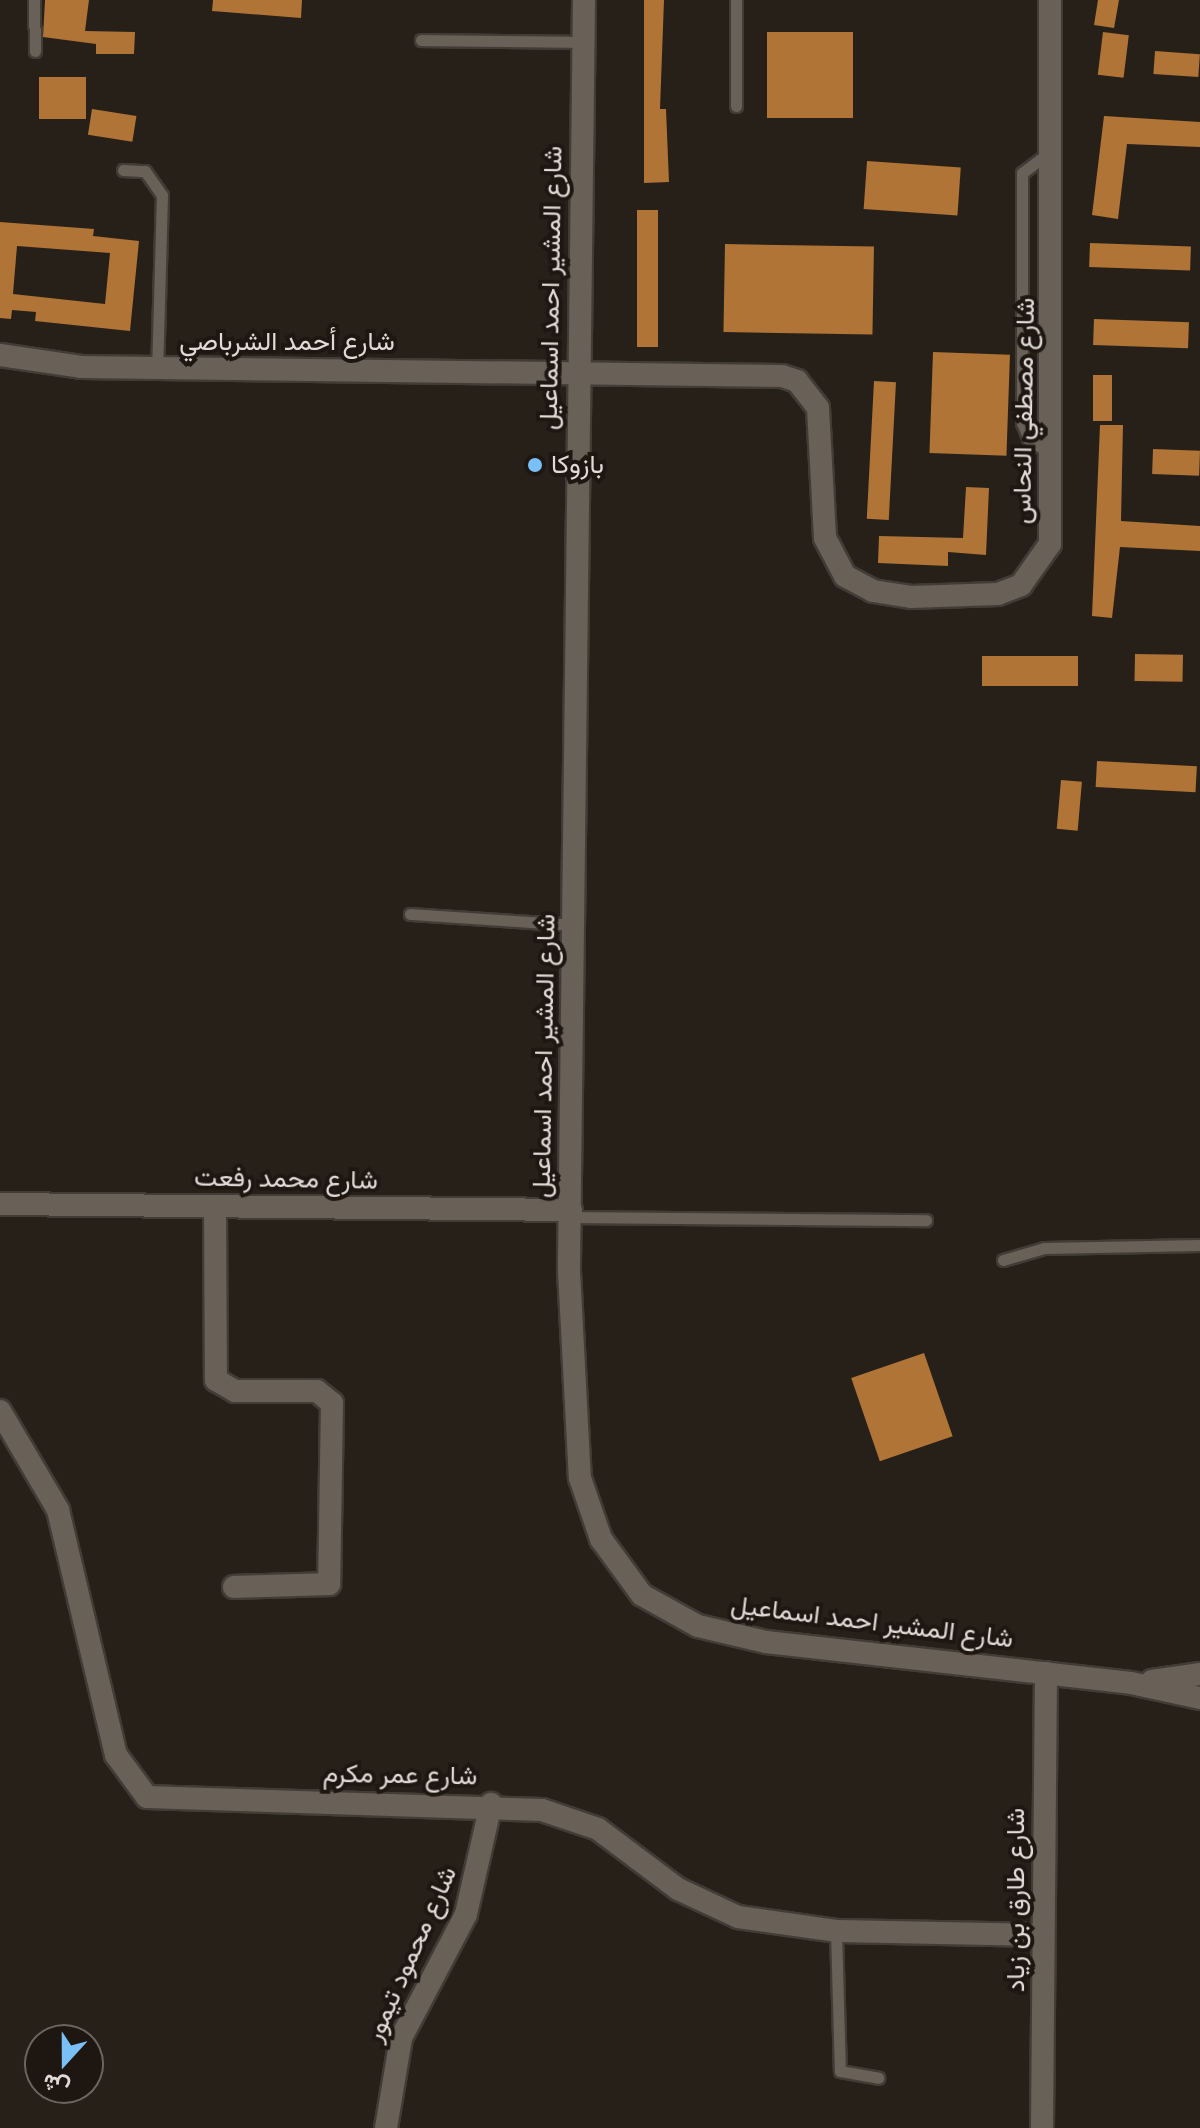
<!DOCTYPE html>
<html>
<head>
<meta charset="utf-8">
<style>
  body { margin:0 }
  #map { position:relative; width:1200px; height:2128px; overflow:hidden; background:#272019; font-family:"Times New Roman",Vazirmatn,serif }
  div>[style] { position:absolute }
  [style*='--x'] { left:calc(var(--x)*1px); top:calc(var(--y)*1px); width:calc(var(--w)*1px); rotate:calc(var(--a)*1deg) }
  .building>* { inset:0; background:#af7436; transform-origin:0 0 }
  .roads { filter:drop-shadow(2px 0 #423b36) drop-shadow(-2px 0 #423b36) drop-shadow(0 2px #423b36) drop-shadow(0 -2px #423b36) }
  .service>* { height:11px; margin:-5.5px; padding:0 5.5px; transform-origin:5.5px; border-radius:5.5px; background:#696058 }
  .minor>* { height:22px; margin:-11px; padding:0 11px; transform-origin:11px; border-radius:11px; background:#696058 }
  .dots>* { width:22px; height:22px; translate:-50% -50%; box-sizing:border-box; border:4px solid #1e1610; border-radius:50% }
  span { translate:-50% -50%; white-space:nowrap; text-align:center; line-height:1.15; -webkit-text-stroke:8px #1e1610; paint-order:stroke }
  .street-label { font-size:26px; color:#e0dbd6 }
  .poi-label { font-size:26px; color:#e0dbd6 }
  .left { translate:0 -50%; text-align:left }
  .north { position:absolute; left:24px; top:2024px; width:80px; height:80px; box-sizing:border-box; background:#1e1610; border:2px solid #6c655f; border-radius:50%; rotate:201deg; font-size:22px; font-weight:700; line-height:32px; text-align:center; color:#e0dbd6 }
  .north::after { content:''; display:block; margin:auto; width:28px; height:36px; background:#79bff8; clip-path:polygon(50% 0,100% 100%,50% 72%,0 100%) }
</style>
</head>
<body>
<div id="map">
  <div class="building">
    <div style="clip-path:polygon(45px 0,89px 0,85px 31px,135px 32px,134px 54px,96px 54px,96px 44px,43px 37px)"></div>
    <div style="clip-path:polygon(213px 0,302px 0,301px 18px,212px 11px)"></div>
    <div style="clip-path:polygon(644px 0,664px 0,660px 109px,666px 109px,669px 182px,644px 183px)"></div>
    <div style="clip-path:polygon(1098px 0,1119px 0,1114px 28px,1094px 25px)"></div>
    <div style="left:853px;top:32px;width:86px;height:86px;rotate:90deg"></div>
    <div style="left:1103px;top:32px;width:26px;height:43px;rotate:7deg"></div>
    <div style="left:1155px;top:51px;width:45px;height:23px;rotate:4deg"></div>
    <div style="left:39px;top:77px;width:47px;height:42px"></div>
    <div style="left:92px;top:109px;width:45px;height:26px;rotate:9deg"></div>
    <div style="clip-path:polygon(1104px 116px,1200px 122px,1200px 147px,1127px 144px,1118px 219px,1092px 215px)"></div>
    <div style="left:867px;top:161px;width:94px;height:48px;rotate:4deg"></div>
    <div style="left:637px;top:210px;width:21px;height:137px"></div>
    <div style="clip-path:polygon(evenodd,0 222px,94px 229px,93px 236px,139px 241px,130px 331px,35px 321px,36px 312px,12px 310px,11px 319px,0 318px,0 222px,17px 246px,110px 253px,105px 304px,13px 294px,17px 246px)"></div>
    <div style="left:1090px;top:243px;width:101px;height:24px;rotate:2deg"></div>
    <div style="left:725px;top:244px;width:149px;height:88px;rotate:1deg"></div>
    <div style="left:1094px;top:319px;width:95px;height:26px;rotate:2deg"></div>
    <div style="left:933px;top:352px;width:77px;height:101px;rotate:2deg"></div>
    <div style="left:1093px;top:375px;width:19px;height:46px"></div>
    <div style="left:874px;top:381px;width:22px;height:138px;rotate:3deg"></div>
    <div style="clip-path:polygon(1100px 425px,1123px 425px,1121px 521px,1200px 526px,1200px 551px,1120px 547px,1112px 618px,1092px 616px)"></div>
    <div style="left:1153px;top:449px;width:47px;height:25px;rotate:2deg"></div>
    <div style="clip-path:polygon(966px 487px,989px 488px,986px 555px,948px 552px,948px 566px,878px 563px,879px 536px,963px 538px)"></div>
    <div style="left:1135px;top:654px;width:48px;height:27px;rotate:1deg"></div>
    <div style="left:1078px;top:656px;width:30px;height:96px;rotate:90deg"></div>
    <div style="left:1097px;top:761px;width:100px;height:26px;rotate:3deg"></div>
    <div style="left:1061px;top:780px;width:21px;height:49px;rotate:5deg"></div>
    <div style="left:924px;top:1353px;width:88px;height:77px;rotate:71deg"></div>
  </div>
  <div class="roads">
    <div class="service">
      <div style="--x:34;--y:0;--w:51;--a:88.9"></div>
      <div style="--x:421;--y:40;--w:163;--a:0.7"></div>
      <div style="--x:736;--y:106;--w:106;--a:-90"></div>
      <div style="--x:123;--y:170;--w:22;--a:3"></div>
      <div style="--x:145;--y:171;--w:29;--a:55"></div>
      <div style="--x:162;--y:195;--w:174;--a:91.6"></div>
      <div style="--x:1052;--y:454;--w:27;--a:-149"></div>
      <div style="--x:1029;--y:440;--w:18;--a:-112"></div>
      <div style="--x:1022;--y:423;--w:250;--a:-90"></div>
      <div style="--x:1022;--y:173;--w:38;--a:-37"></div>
      <div style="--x:410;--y:914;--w:164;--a:3.8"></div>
      <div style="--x:571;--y:1217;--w:355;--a:0.5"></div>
      <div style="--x:1003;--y:1260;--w:43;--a:-16.3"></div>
      <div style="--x:1044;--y:1248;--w:156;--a:-1.1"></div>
      <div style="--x:836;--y:1931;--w:140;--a:88.4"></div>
      <div style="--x:840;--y:2071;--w:39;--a:10"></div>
    </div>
    <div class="minor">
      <div style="--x:584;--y:0;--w:1271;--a:90.68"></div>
      <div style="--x:569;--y:1271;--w:207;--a:87"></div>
      <div style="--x:580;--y:1478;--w:65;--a:71"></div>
      <div style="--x:601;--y:1539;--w:69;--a:53.8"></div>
      <div style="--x:642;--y:1595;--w:64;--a:29"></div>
      <div style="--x:698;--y:1626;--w:70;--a:13.2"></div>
      <div style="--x:766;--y:1642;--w:367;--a:6.4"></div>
      <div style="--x:1131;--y:1683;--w:71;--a:12.3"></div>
      <div style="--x:0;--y:355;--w:82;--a:8.4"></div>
      <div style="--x:81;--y:367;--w:701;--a:0.74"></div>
      <div style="--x:782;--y:376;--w:16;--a:18"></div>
      <div style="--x:797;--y:381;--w:34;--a:52"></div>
      <div style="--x:818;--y:408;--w:130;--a:86.9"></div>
      <div style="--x:825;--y:538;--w:43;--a:62.2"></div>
      <div style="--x:845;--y:576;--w:32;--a:28"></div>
      <div style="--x:873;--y:591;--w:38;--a:9"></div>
      <div style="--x:911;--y:597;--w:87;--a:-2"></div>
      <div style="--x:998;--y:594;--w:25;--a:-21"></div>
      <div style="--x:1021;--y:585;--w:50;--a:-54.7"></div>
      <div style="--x:1050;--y:544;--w:544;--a:-90"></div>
      <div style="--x:0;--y:1204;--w:571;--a:0.6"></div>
      <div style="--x:215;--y:1206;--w:174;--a:89.7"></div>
      <div style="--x:216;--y:1380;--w:22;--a:30"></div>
      <div style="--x:235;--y:1391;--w:82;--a:0"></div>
      <div style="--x:317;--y:1391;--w:19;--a:39"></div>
      <div style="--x:332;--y:1403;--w:181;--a:90.9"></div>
      <div style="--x:329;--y:1584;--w:95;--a:178.2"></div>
      <div style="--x:0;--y:1411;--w:115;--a:59.6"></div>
      <div style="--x:58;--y:1510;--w:252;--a:76.7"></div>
      <div style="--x:116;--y:1755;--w:52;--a:53.6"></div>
      <div style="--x:147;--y:1797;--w:395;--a:1.9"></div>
      <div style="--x:542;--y:1810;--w:59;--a:18.7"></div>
      <div style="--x:598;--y:1829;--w:100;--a:36.9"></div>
      <div style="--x:678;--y:1889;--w:66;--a:25"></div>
      <div style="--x:738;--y:1917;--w:99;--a:8.1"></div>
      <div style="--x:836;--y:1931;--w:207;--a:1.1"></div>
      <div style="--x:1152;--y:1681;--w:49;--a:-8.3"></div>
      <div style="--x:386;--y:2128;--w:91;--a:-80.5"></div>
      <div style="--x:401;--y:2038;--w:140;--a:-62.3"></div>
      <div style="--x:466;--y:1914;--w:113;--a:-77.2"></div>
      <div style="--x:1042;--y:2128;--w:455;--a:-89.5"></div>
    </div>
  </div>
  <div class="dots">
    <div style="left:535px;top:465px;background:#79bff8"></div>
  </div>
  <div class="street-label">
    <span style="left:551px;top:288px;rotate:-89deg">شارع المشير احمد اسماعيل</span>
    <span style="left:287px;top:342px">شارع أحمد الشرباصي</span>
    <span style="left:1024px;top:411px;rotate:-89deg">شارع مصطفي النحاس</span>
    <span style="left:544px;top:1056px;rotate:-89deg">شارع المشير احمد اسماعيل</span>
    <span style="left:286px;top:1179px;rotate:1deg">شارع محمد رفعت</span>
    <span style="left:872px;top:1622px;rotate:7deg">شارع المشير احمد اسماعيل</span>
    <span style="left:400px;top:1775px;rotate:1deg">شارع عمر مكرم</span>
    <span style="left:1016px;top:1900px;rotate:-90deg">شارع طارق بن زياد</span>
    <span style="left:411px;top:1954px;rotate:-66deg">شارع محمود تيمور</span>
  </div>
  <div class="poi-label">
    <span class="left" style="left:551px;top:465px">بازوكا</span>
  </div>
  <div class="north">ش</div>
</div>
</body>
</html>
